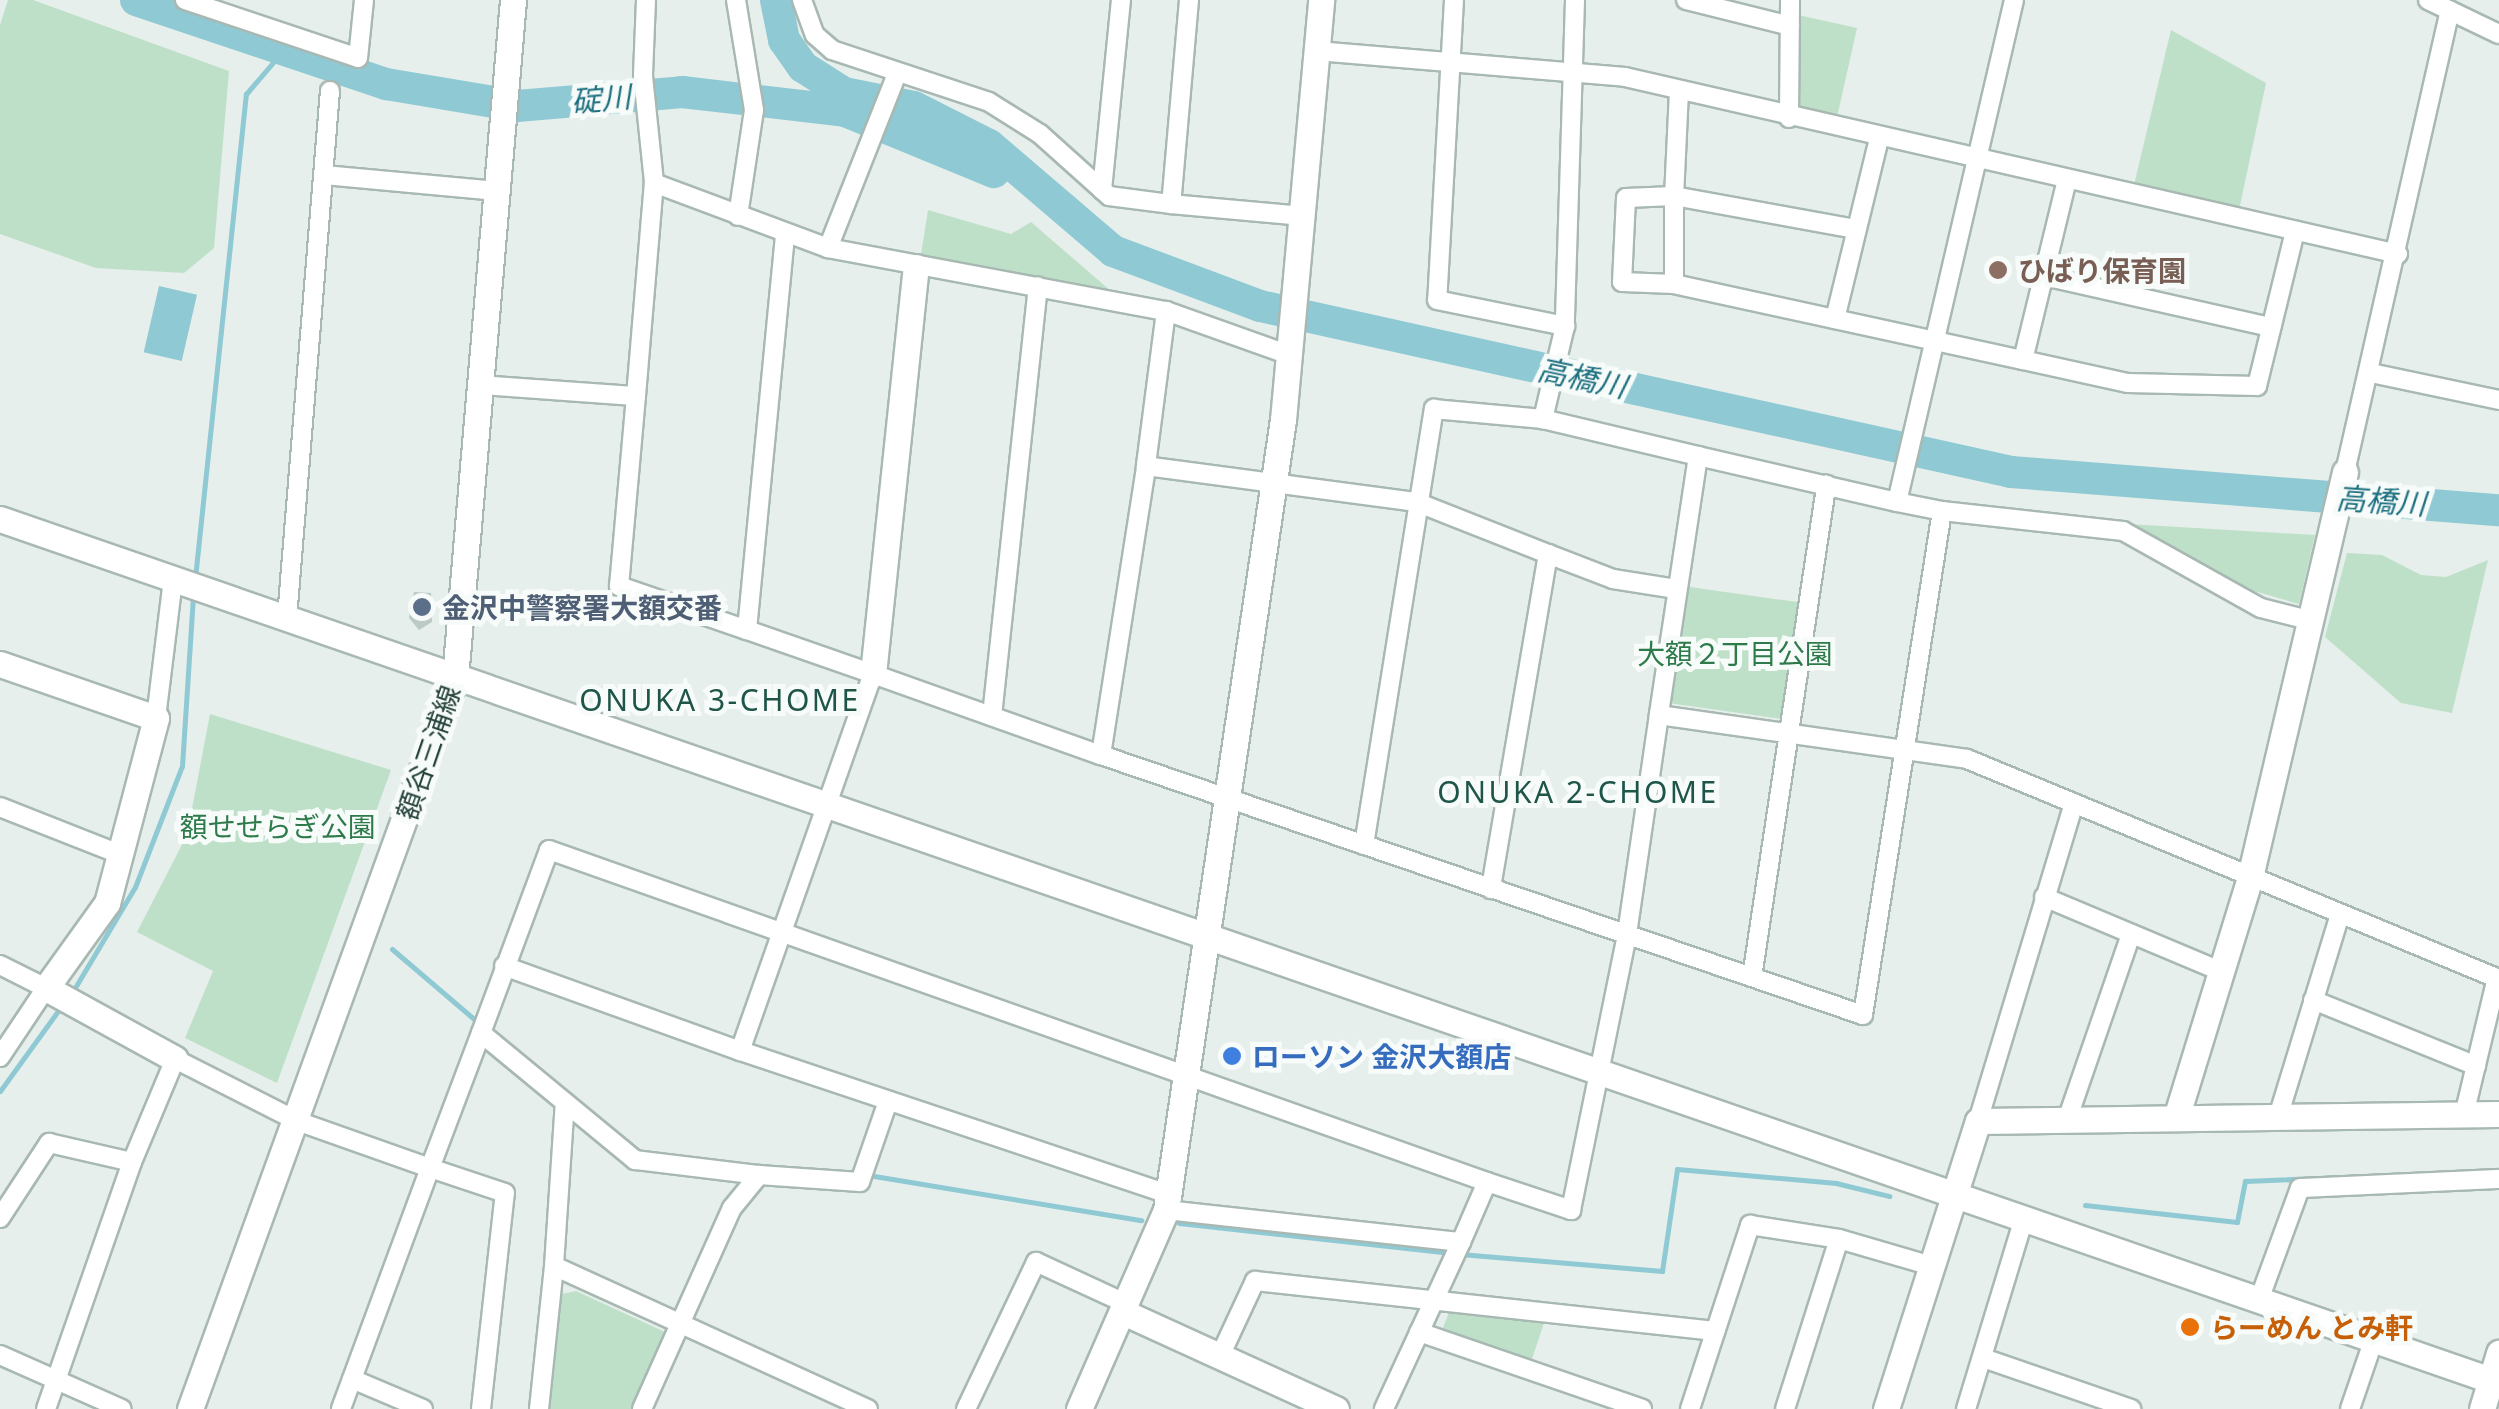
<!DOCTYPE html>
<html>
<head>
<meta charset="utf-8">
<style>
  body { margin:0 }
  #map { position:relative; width:2499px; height:1409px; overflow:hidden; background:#e6efeb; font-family:"Noto Sans","Noto Sans JP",sans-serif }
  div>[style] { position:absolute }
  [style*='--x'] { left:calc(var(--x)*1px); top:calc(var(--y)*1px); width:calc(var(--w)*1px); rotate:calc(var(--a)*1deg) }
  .green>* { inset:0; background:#bfe0c8; transform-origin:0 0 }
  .water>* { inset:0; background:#8ec9d4; transform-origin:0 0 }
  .stream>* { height:5px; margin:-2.5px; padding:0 2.5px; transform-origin:2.5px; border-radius:2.5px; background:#8ec9d4 }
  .river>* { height:32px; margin:-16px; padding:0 16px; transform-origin:16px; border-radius:16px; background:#8ec9d4 }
  .building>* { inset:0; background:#bbcac4 }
  .roads { filter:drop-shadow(2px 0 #a8b8b2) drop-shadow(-2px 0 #a8b8b2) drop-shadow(0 2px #a8b8b2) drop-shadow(0 -2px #a8b8b2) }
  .street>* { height:18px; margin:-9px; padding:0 9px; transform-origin:9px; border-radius:9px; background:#fff }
  .secondary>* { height:25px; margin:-12.5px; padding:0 12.5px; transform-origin:12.5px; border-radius:12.5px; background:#fff }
  .dots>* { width:28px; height:28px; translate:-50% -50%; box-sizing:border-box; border:5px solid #f7fbf9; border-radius:50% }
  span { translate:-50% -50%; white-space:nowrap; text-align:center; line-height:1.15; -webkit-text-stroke:10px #f7fbf9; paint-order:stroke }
  .education-label { font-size:28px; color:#785e54; font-weight:700 }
  .left { translate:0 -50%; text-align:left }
  .service-label { font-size:28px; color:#4e5e75; font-weight:700 }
  .park-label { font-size:28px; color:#2d7a4b }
  .street-label { font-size:28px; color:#24423a }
  .shop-label { font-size:28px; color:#366cbe; font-weight:700 }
  .food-label { font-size:28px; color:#c56008; font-weight:700 }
  .water-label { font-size:30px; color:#1c6f80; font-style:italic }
  .neighbourhood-label { font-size:30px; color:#1f5548; letter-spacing:2.5px }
</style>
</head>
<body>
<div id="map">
  <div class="green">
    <div style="clip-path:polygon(8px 0,33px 0,229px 71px,214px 248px,184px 273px,96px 268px,0 234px,0 25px)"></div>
    <div style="clip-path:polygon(1798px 15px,1857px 28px,1837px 117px,1798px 105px)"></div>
    <div style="clip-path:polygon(2171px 30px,2266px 83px,2239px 210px,2134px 185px)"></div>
    <div style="clip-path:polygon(928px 210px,1011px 234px,1031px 222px,1112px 292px,920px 261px)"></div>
    <div style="clip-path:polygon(2128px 524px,2315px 535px,2299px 604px,2254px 591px)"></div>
    <div style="clip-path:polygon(2347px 553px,2382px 555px,2421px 575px,2446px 577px,2488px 560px,2452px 713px,2401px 703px,2325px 637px)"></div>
    <div style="left:1683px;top:586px;width:121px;height:118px;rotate:8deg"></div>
    <div style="clip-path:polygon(210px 714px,391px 770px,277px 1083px,185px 1038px,213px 971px,137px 932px,187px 835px)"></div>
    <div style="clip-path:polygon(576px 1291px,665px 1332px,631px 1409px,548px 1409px,557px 1295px)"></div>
    <div style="clip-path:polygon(1452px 1304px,1544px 1323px,1531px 1362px,1443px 1328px)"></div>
  </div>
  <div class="water">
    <div style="left:159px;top:286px;width:39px;height:68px;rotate:13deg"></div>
  </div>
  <div class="stream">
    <div style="--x:195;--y:578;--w:487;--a:-84"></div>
    <div style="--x:246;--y:94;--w:55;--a:-49.4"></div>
    <div style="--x:392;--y:949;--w:117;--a:40.5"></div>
    <div style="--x:73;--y:991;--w:121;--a:-59.2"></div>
    <div style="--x:135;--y:887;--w:130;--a:-68.8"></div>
    <div style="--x:182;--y:766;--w:172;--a:-86.3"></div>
    <div style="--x:0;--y:1091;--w:107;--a:-54.1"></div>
    <div style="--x:749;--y:1165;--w:34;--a:5"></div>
    <div style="--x:868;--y:1175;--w:277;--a:9.4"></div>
    <div style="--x:2085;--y:1205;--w:153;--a:6.4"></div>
    <div style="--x:2237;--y:1222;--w:42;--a:-79"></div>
    <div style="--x:2245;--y:1181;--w:246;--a:-2.3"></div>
    <div style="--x:1179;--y:1223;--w:272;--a:6.3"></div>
    <div style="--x:1460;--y:1254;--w:203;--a:4.8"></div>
    <div style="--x:1662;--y:1271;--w:103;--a:-81.6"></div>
    <div style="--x:1677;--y:1169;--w:160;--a:5"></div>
    <div style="--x:1836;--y:1183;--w:55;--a:13.8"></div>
  </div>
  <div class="river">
    <div style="--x:136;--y:0;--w:264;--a:18.6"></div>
    <div style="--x:386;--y:84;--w:133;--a:9.5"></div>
    <div style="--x:517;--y:106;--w:166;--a:-4.8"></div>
    <div style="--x:682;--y:92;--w:164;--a:6.6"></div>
    <div style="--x:845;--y:111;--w:161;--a:22.3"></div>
    <div style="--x:776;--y:0;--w:41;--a:78.7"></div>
    <div style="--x:784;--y:40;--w:33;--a:55"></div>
    <div style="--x:803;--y:67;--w:49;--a:32.4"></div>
    <div style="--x:844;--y:93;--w:71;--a:11.3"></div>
    <div style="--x:914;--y:107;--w:84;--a:26.9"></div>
    <div style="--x:989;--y:145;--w:163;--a:40.5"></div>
    <div style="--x:1113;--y:251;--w:157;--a:20.5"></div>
    <div style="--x:1260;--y:306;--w:769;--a:12.46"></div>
    <div style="--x:2011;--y:472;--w:489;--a:4.5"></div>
  </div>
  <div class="building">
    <div style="clip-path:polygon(414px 592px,431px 593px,432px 622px,419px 630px,409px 618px)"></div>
  </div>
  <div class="roads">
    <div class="street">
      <div style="--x:185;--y:0;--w:182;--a:18.5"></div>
      <div style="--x:358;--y:58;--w:58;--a:-84.1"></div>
      <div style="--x:646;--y:0;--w:76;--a:92.3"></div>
      <div style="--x:643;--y:76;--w:108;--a:84.1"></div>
      <div style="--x:654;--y:183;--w:186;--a:20.5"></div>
      <div style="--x:828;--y:248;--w:344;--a:10.6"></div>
      <div style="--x:1166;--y:311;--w:156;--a:97.4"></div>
      <div style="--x:736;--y:0;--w:111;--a:80.7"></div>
      <div style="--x:754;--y:110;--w:107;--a:98.6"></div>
      <div style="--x:802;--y:0;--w:37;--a:70"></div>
      <div style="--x:815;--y:35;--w:23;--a:41"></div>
      <div style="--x:832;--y:50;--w:165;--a:18.3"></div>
      <div style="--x:989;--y:102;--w:60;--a:32.1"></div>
      <div style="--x:1040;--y:134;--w:93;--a:41.9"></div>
      <div style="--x:1109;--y:196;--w:63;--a:7.4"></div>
      <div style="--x:1189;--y:0;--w:205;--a:95"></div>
      <div style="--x:1171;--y:204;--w:132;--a:5.2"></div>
      <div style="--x:1454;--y:0;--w:300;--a:93.2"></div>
      <div style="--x:1437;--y:300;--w:131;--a:11.5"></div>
      <div style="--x:1575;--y:0;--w:326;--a:91.8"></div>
      <div style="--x:1565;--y:326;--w:96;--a:103.3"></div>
      <div style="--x:1543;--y:419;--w:159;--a:13.4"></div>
      <div style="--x:1698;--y:456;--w:262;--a:98.6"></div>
      <div style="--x:1686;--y:0;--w:107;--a:14"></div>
      <div style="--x:2428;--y:0;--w:79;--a:25.6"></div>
      <div style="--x:1317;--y:51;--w:309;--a:4.8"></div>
      <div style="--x:1625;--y:77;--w:793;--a:12.9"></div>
      <div style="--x:1679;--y:91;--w:105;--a:92.7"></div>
      <div style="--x:1674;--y:196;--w:48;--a:177.6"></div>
      <div style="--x:1626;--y:198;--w:84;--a:92.7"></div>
      <div style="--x:1622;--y:282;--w:52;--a:2.2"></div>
      <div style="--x:1674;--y:284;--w:357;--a:12.3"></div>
      <div style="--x:2023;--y:360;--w:185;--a:-76.3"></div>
      <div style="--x:1789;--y:118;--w:118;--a:-89.5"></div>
      <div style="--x:325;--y:175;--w:172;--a:5.3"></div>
      <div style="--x:1102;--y:190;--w:191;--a:-84.3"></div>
      <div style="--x:828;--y:248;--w:180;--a:-68.4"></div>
      <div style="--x:2044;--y:276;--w:233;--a:12.7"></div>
      <div style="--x:1674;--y:284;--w:88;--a:-90"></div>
      <div style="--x:1674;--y:196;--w:185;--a:10.3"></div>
      <div style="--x:1166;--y:311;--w:128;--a:19.6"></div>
      <div style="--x:1835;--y:319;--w:186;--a:-76.3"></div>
      <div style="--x:2023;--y:360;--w:107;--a:12.4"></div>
      <div style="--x:2128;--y:383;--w:129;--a:1.3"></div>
      <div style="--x:2257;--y:386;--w:160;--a:-76.2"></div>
      <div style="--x:2371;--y:373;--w:131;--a:11.9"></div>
      <div style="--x:481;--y:385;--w:155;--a:4.1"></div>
      <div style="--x:636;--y:396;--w:191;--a:95.1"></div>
      <div style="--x:619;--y:586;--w:135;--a:19"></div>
      <div style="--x:747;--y:630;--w:397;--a:-84.5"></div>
      <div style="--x:636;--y:396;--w:214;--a:-85.2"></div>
      <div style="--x:1698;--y:456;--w:204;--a:13"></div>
      <div style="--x:1897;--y:502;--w:515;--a:-76.88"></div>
      <div style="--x:2345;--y:472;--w:473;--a:-77.2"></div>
      <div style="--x:1897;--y:502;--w:46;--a:11.3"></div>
      <div style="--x:1548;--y:554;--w:70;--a:21"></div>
      <div style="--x:1613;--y:579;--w:64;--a:9"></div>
      <div style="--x:287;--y:618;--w:529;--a:-85.34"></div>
      <div style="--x:747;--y:630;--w:133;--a:19.2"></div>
      <div style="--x:992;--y:716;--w:432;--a:-83.9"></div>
      <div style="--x:156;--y:718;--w:140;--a:-83"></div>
      <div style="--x:1101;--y:755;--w:805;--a:18.84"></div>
      <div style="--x:1863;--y:1015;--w:510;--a:-81.09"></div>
      <div style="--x:1942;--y:511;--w:182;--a:6.3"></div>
      <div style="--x:2123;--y:531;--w:158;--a:29.2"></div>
      <div style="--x:2261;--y:608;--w:53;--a:14.3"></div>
      <div style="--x:0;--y:807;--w:131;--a:21.5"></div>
      <div style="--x:1364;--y:845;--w:442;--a:-80.9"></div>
      <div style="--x:1434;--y:409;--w:109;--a:5.2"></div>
      <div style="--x:2044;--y:897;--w:193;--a:22.8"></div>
      <div style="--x:0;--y:965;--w:51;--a:26.6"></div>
      <div style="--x:46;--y:988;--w:83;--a:123.7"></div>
      <div style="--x:504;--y:966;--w:251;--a:19.8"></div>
      <div style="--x:1752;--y:977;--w:498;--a:-81.4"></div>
      <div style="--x:2313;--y:1000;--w:176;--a:22"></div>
      <div style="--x:481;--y:1033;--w:195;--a:-69.6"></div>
      <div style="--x:549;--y:850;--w:995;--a:19.49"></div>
      <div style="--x:1487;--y:1182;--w:65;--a:113.4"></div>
      <div style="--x:2464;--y:1115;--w:141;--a:-76.5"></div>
      <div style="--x:2278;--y:1117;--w:212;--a:-73"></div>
      <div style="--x:2067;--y:1120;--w:197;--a:-71"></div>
      <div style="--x:1978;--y:1121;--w:332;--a:-73.2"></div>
      <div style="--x:1487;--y:1182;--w:89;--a:18.4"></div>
      <div style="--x:1571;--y:1210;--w:282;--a:-78.5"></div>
      <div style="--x:1627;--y:934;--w:221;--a:-81.7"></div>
      <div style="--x:1659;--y:715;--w:311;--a:8.1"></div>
      <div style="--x:1967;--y:759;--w:576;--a:22.47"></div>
      <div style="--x:1168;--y:1194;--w:451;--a:-161.5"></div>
      <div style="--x:740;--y:1051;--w:400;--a:-70.6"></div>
      <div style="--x:873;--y:674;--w:242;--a:19.6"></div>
      <div style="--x:1101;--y:755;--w:292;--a:-81.1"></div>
      <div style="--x:1146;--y:466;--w:272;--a:7.6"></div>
      <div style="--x:1416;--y:502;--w:142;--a:21.5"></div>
      <div style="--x:1548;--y:554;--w:340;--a:99.7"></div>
      <div style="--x:1166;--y:1210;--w:297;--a:6.2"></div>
      <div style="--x:1461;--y:1242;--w:184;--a:114.8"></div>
      <div style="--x:0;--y:1218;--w:90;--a:-56.8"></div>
      <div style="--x:49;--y:1143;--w:85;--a:12.9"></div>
      <div style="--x:132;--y:1162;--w:112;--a:-67.3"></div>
      <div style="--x:175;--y:1059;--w:137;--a:26.9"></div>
      <div style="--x:297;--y:1121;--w:141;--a:19.5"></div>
      <div style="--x:430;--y:1168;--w:257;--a:110.3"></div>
      <div style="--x:554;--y:1266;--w:164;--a:-86.2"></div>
      <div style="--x:2259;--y:1300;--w:119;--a:-69.9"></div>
      <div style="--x:2300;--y:1188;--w:199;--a:-2.6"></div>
      <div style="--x:1419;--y:1332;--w:236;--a:19"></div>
      <div style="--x:0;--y:1355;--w:133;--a:23.9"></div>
      <div style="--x:1220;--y:1356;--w:83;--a:-65"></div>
      <div style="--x:1255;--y:1281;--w:463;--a:6.2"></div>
      <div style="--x:1983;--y:1358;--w:157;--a:19"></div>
      <div style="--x:352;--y:1379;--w:77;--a:22.9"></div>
      <div style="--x:46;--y:1409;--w:262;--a:-70.8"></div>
      <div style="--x:481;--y:1409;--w:217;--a:-83.7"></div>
      <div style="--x:505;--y:1193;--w:79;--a:-161.6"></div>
      <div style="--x:430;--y:1168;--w:144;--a:-69.3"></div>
      <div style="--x:481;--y:1033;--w:200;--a:39.5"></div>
      <div style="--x:635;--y:1160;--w:125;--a:6.9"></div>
      <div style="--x:539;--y:1409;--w:144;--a:-84"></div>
      <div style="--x:554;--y:1266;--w:345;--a:24.5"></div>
      <div style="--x:642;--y:1409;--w:220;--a:-65.9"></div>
      <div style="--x:732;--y:1208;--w:43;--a:-50.7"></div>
      <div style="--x:759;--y:1175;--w:101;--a:4"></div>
      <div style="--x:860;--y:1182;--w:86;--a:-70.9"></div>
      <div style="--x:966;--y:1409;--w:163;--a:-64.5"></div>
      <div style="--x:1036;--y:1262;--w:100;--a:24.8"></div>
      <div style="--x:1690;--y:1409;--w:194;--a:-71.9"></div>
      <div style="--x:1750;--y:1225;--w:90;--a:8.9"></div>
      <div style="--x:1839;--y:1239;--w:97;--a:16.2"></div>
      <div style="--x:1785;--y:1409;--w:178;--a:-72.4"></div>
      <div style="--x:1966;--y:1409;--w:200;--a:-73.1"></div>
      <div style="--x:2350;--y:1409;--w:74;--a:-71.1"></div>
    </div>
    <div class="secondary">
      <div style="--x:0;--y:519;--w:2644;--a:19.07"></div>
      <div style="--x:0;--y:664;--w:165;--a:19.1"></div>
      <div style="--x:156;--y:718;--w:191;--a:104.8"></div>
      <div style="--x:107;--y:903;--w:105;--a:125.7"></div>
      <div style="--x:46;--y:988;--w:147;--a:28.8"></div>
      <div style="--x:873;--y:674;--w:409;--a:-84"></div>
      <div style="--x:2176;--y:1118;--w:252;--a:-72.9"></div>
      <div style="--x:2250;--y:877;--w:416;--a:-76.8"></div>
      <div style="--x:1123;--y:1312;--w:234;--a:24.5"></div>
      <div style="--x:190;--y:1409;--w:778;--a:-70.07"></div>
      <div style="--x:455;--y:678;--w:680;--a:-85.11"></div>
      <div style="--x:1079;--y:1409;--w:217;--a:-66.4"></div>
      <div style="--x:1166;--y:1210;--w:799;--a:-81.58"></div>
      <div style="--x:1283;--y:420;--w:422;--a:-84.8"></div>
      <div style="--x:1886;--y:1409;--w:302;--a:-72.3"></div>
      <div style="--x:1978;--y:1121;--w:521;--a:-0.77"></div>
      <div style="--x:2482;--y:1409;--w:59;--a:-73.1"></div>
    </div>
  </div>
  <div class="dots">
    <div style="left:1998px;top:270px;background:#8d6e63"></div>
    <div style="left:422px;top:607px;background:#5c6f8a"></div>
    <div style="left:1232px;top:1056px;background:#3f7fe0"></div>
    <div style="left:2190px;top:1327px;background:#e8710a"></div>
  </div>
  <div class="education-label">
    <span class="left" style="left:2018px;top:270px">ひばり保育園</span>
  </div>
  <div class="service-label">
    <span class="left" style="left:442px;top:607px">金沢中警察署大額交番</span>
  </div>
  <div class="park-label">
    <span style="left:1735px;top:653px">大額２丁目公園</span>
    <span style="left:278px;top:826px">額せせらぎ公園</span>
  </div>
  <div class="street-label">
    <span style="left:428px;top:752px;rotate:-71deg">額谷三浦線</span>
  </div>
  <div class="shop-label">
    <span class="left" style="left:1252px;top:1056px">ローソン 金沢大額店</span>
  </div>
  <div class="food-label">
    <span class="left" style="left:2210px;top:1327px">らーめん とみ軒</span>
  </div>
  <div class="water-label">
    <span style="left:601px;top:99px;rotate:-5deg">碇川</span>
    <span style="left:1582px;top:378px;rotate:12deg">高橋川</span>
    <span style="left:2381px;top:501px;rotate:4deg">高橋川</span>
  </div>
  <div class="neighbourhood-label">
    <span style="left:720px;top:700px">ONUKA 3-CHOME</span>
    <span style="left:1578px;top:792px">ONUKA 2-CHOME</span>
  </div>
</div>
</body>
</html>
